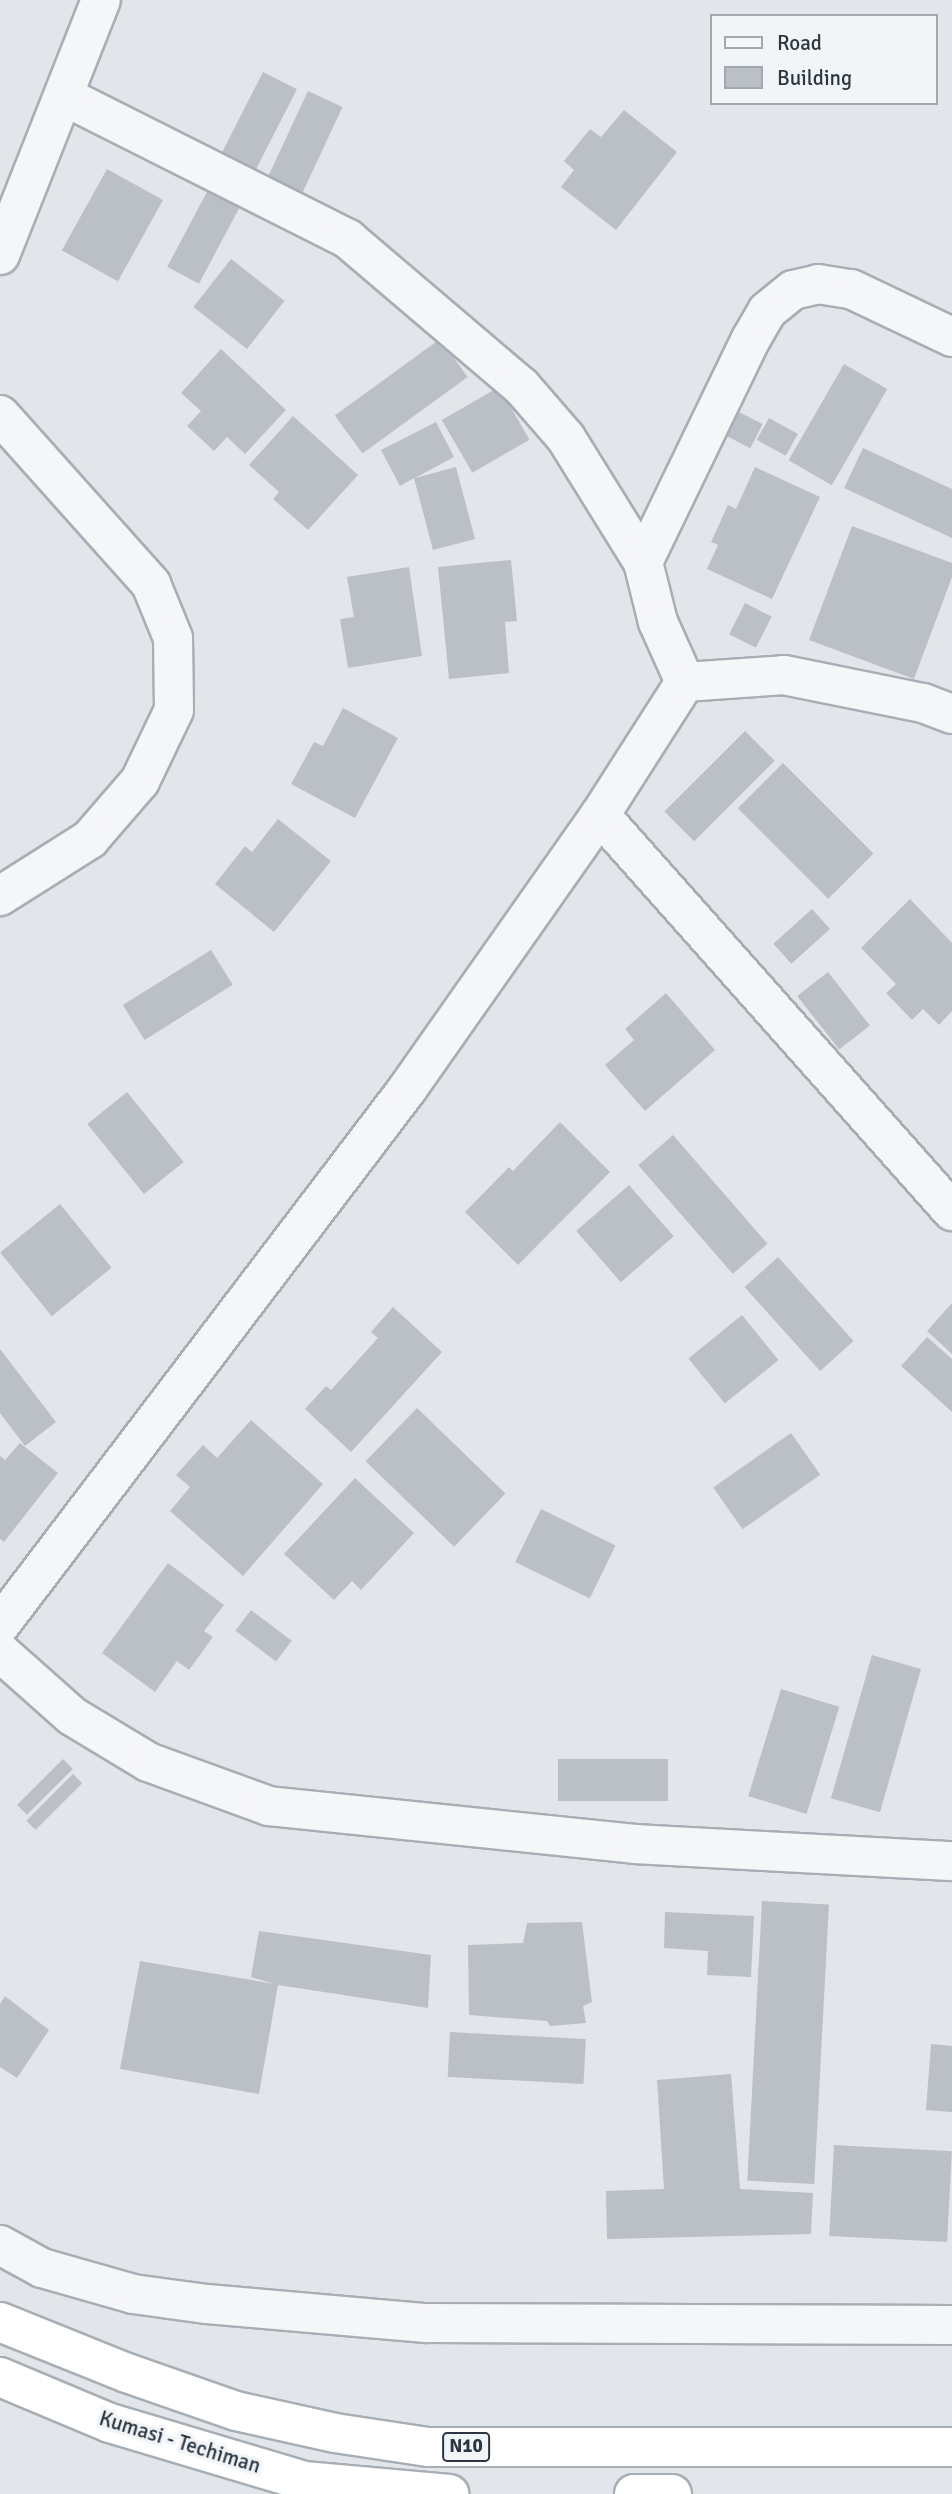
<!DOCTYPE html>
<html>
<head>
<meta charset="utf-8">
<style>
  body { margin:0 }
  #map { position:relative; width:952px; height:2494px; overflow:hidden; background:#e2e6ea; font-family:Signika,sans-serif }
  div>[style] { position:absolute }
  [style*='--x'] { left:calc(var(--x)*1px); top:calc(var(--y)*1px); width:calc(var(--w)*1px); rotate:calc(var(--a)*1deg) }
  .building>* { inset:0; background:#bac0c6; transform-origin:0 0 }
  .roads { filter:drop-shadow(2px 0 #a7aeb4) drop-shadow(-2px 0 #a7aeb4) drop-shadow(0 2px #a7aeb4) drop-shadow(0 -2px #a7aeb4) }
  .minor>* { height:38px; margin:-19px; padding:0 19px; transform-origin:19px; border-radius:19px; background:#f5f6f8 }
  .trunk>* { height:38px; margin:-19px; padding:0 19px; transform-origin:19px; border-radius:19px; background:#fff }
  span { translate:-50% -50%; white-space:nowrap; text-align:center; line-height:1.15; -webkit-text-stroke:7px #f2f5f7; paint-order:stroke }
  .shield-label span { padding:2px 5px; background:#f2f5f7; border:2px solid; border-radius:5px; -webkit-text-stroke-width:0 }
  .shield-label { font-size:19px; color:#2b3641; font-weight:700 }
  .street-label { font-size:21px; color:#2b3641 }
  .legend { position:absolute; left:710px; top:14px; width:228px; height:91px; box-sizing:border-box; background:#f2f5f7; border:2px solid #a2a9ae; margin:0; padding:9px 12px; list-style:none; font-size:21px; color:#2b3641 }
  .legend li { display:flex; align-items:center; gap:14px; height:35px }
  .legend b { width:35px; border:2px solid #a2a9ae }
</style>
</head>
<body>
<div id="map">
  <div class="building">
    <div style="left:263px;top:72px;width:38px;height:99px;rotate:27deg"></div>
    <div style="left:308px;top:91px;width:38px;height:99px;rotate:25deg"></div>
    <div style="clip-path:polygon(624px 110px,677px 152px,616px 230px,561px 187px,574px 170px,564px 161px,590px 129px,601px 137px)"></div>
    <div style="left:107px;top:169px;width:64px;height:93px;rotate:29deg"></div>
    <div style="left:208px;top:190px;width:36px;height:87px;rotate:28deg"></div>
    <div style="left:231px;top:259px;width:68px;height:61px;rotate:38deg"></div>
    <div style="left:440px;top:339px;width:47px;height:130px;rotate:54deg"></div>
    <div style="clip-path:polygon(221px 349px,286px 410px,245px 454px,227px 437px,214px 451px,187px 426px,201px 411px,181px 393px)"></div>
    <div style="left:844px;top:364px;width:50px;height:111px;rotate:30deg"></div>
    <div style="left:499px;top:387px;width:61px;height:66px;rotate:60deg"></div>
    <div style="left:735px;top:410px;width:31px;height:27px;rotate:27deg"></div>
    <div style="clip-path:polygon(293px 416px,358px 475px,308px 530px,273px 499px,279px 492px,249px 465px)"></div>
    <div style="left:769px;top:418px;width:33px;height:25px;rotate:29deg"></div>
    <div style="clip-path:polygon(436px 422px,454px 457px,415px 478px,456px 467px,475px 539px,433px 550px,414px 478px,400px 486px,381px 450px)"></div>
    <div style="clip-path:polygon(863px 448px,952px 489px,952px 538px,844px 488px)"></div>
    <div style="clip-path:polygon(755px 467px,820px 497px,772px 599px,707px 569px,718px 545px,711px 542px,728px 505px,736px 509px)"></div>
    <div style="clip-path:polygon(852px 526px,952px 563px,952px 577px,914px 679px,809px 640px)"></div>
    <div style="clip-path:polygon(511px 560px,517px 621px,505px 622px,509px 673px,449px 679px,438px 567px)"></div>
    <div style="clip-path:polygon(409px 567px,422px 656px,348px 668px,340px 619px,354px 617px,347px 577px)"></div>
    <div style="left:745px;top:603px;width:30px;height:35px;rotate:27deg"></div>
    <div style="clip-path:polygon(343px 708px,398px 738px,355px 818px,291px 784px,314px 742px,323px 746px)"></div>
    <div style="left:745px;top:731px;width:42px;height:114px;rotate:45deg"></div>
    <div style="left:783px;top:763px;width:128px;height:64px;rotate:45deg"></div>
    <div style="clip-path:polygon(278px 819px,331px 861px,274px 932px,215px 884px,245px 846px,252px 852px)"></div>
    <div style="clip-path:polygon(910px 899px,952px 943px,952px 1011px,939px 1025px,923px 1009px,912px 1020px,886px 993px,896px 984px,861px 948px)"></div>
    <div style="left:812px;top:909px;width:27px;height:52px;rotate:48deg"></div>
    <div style="left:211px;top:950px;width:41px;height:104px;rotate:58deg"></div>
    <div style="left:828px;top:972px;width:68px;height:39px;rotate:52deg"></div>
    <div style="clip-path:polygon(666px 993px,715px 1050px,645px 1111px,605px 1065px,634px 1040px,625px 1029px)"></div>
    <div style="left:127px;top:1092px;width:90px;height:51px;rotate:51deg"></div>
    <div style="clip-path:polygon(560px 1122px,610px 1172px,518px 1265px,465px 1212px,509px 1167px,513px 1171px)"></div>
    <div style="left:673px;top:1135px;width:144px;height:46px;rotate:49deg"></div>
    <div style="left:629px;top:1185px;width:68px;height:70px;rotate:49deg"></div>
    <div style="left:60px;top:1204px;width:82px;height:77px;rotate:51deg"></div>
    <div style="left:778px;top:1257px;width:113px;height:45px;rotate:48deg"></div>
    <div style="clip-path:polygon(952px 1303px,952px 1354px,927px 1331px)"></div>
    <div style="clip-path:polygon(393px 1307px,442px 1352px,351px 1452px,305px 1409px,326px 1386px,331px 1390px,378px 1338px,371px 1332px)"></div>
    <div style="left:742px;top:1315px;width:58px;height:69px;rotate:51deg"></div>
    <div style="clip-path:polygon(927px 1337px,952px 1359px,952px 1412px,901px 1366px)"></div>
    <div style="clip-path:polygon(0 1349px,56px 1422px,25px 1446px,0 1413px)"></div>
    <div style="left:417px;top:1408px;width:123px;height:74px;rotate:44deg"></div>
    <div style="clip-path:polygon(251px 1420px,323px 1484px,243px 1576px,170px 1511px,190px 1487px,176px 1475px,203px 1445px,217px 1458px)"></div>
    <div style="left:791px;top:1433px;width:51px;height:95px;rotate:55deg"></div>
    <div style="clip-path:polygon(20px 1443px,58px 1473px,4px 1542px,0 1539px,0 1456px,5px 1460px)"></div>
    <div style="clip-path:polygon(355px 1478px,414px 1533px,361px 1590px,352px 1581px,334px 1600px,284px 1554px)"></div>
    <div style="left:541px;top:1509px;width:83px;height:59px;rotate:26deg"></div>
    <div style="clip-path:polygon(168px 1563px,224px 1605px,204px 1631px,213px 1637px,189px 1670px,177px 1661px,155px 1692px,102px 1653px)"></div>
    <div style="left:251px;top:1610px;width:51px;height:26px;rotate:37deg"></div>
    <div style="left:872px;top:1655px;width:51px;height:149px;rotate:16deg"></div>
    <div style="left:781px;top:1689px;width:61px;height:112px;rotate:17deg"></div>
    <div style="left:63px;top:1759px;width:14px;height:65px;rotate:45deg"></div>
    <div style="left:668px;top:1759px;width:42px;height:110px;rotate:90deg"></div>
    <div style="left:73px;top:1774px;width:13px;height:66px;rotate:45deg"></div>
    <div style="left:762px;top:1901px;width:67px;height:280px;rotate:3deg"></div>
    <div style="clip-path:polygon(665px 1912px,754px 1916px,751px 1977px,707px 1975px,708px 1951px,664px 1948px)"></div>
    <div style="clip-path:polygon(582px 1922px,592px 2002px,583px 2006px,586px 2023px,550px 2026px,547px 2021px,469px 2015px,468px 1945px,523px 1943px,527px 1923px)"></div>
    <div style="clip-path:polygon(259px 1931px,431px 1955px,428px 2008px,278px 1985px,259px 2094px,120px 2069px,140px 1961px,275px 1984px,251px 1977px)"></div>
    <div style="clip-path:polygon(5px 1996px,49px 2030px,17px 2078px,0 2067px,0 2004px)"></div>
    <div style="left:450px;top:2032px;width:136px;height:45px;rotate:3deg"></div>
    <div style="clip-path:polygon(931px 2044px,952px 2046px,952px 2112px,926px 2110px)"></div>
    <div style="clip-path:polygon(731px 2074px,740px 2189px,813px 2193px,811px 2234px,607px 2239px,606px 2191px,664px 2189px,657px 2080px)"></div>
    <div style="left:834px;top:2145px;width:118px;height:91px;rotate:3deg"></div>
  </div>
  <div class="roads">
    <div class="minor">
      <div style="--x:64;--y:96;--w:318;--a:26.7"></div>
      <div style="--x:348;--y:239;--w:227;--a:40.4"></div>
      <div style="--x:521;--y:386;--w:69;--a:49.1"></div>
      <div style="--x:566;--y:438;--w:146;--a:58.2"></div>
      <div style="--x:643;--y:562;--w:62;--a:76"></div>
      <div style="--x:658;--y:622;--w:66;--a:65.8"></div>
      <div style="--x:0;--y:255;--w:274;--a:-68.4"></div>
      <div style="--x:0;--y:415;--w:227;--a:48.2"></div>
      <div style="--x:151;--y:584;--w:58;--a:67.8"></div>
      <div style="--x:173;--y:638;--w:72;--a:89.2"></div>
      <div style="--x:174;--y:710;--w:79;--a:115.6"></div>
      <div style="--x:140;--y:781;--w:77;--a:130.8"></div>
      <div style="--x:90;--y:839;--w:107;--a:147.7"></div>
      <div style="--x:643;--y:562;--w:248;--a:-64.2"></div>
      <div style="--x:751;--y:339;--w:32;--a:-60"></div>
      <div style="--x:767;--y:311;--w:33;--a:-39"></div>
      <div style="--x:793;--y:290;--w:26;--a:-13"></div>
      <div style="--x:818;--y:284;--w:33;--a:9"></div>
      <div style="--x:851;--y:289;--w:112;--a:25.4"></div>
      <div style="--x:600;--y:815;--w:530;--a:48.37"></div>
      <div style="--x:0;--y:1625;--w:674;--a:-52.77"></div>
      <div style="--x:408;--y:1088;--w:334;--a:-54.9"></div>
      <div style="--x:600;--y:815;--w:158;--a:-57.4"></div>
      <div style="--x:685;--y:682;--w:99;--a:-4"></div>
      <div style="--x:784;--y:675;--w:142;--a:11.4"></div>
      <div style="--x:923;--y:703;--w:31;--a:21"></div>
      <div style="--x:0;--y:1652;--w:96;--a:41.6"></div>
      <div style="--x:72;--y:1716;--w:89;--a:31.2"></div>
      <div style="--x:148;--y:1762;--w:129;--a:20"></div>
      <div style="--x:269;--y:1806;--w:368;--a:5.9"></div>
      <div style="--x:635;--y:1844;--w:317;--a:3.1"></div>
      <div style="--x:0;--y:2245;--w:48;--a:28.7"></div>
      <div style="--x:42;--y:2268;--w:95;--a:15.9"></div>
      <div style="--x:133;--y:2294;--w:75;--a:7.7"></div>
      <div style="--x:207;--y:2304;--w:220;--a:5"></div>
      <div style="--x:426;--y:2323;--w:526;--a:0.22"></div>
    </div>
    <div class="trunk">
      <div style="--x:0;--y:2322;--w:137;--a:21.9"></div>
      <div style="--x:127;--y:2373;--w:115;--a:19.2"></div>
      <div style="--x:236;--y:2411;--w:101;--a:12.5"></div>
      <div style="--x:335;--y:2433;--w:94;--a:8.6"></div>
      <div style="--x:428;--y:2447;--w:524;--a:0"></div>
      <div style="--x:0;--y:2377;--w:119;--a:22.7"></div>
      <div style="--x:110;--y:2423;--w:202;--a:16.6"></div>
      <div style="--x:304;--y:2481;--w:146;--a:5.1"></div>
      <div style="--x:634;--y:2494;--w:38;--a:0"></div>
    </div>
  </div>
  <div class="shield-label">
    <span style="left:466px;top:2447px">N10</span>
  </div>
  <div class="street-label">
    <span style="left:180px;top:2442px;rotate:17deg">Kumasi - Techiman</span>
  </div>
  <ul class="legend">
  <li><b style="height:9px;background:#f5f6f8"></b>Road</li>
  <li><b style="height:19px;background:#bac0c6"></b>Building</li>
  </ul>
</div>
</body>
</html>
